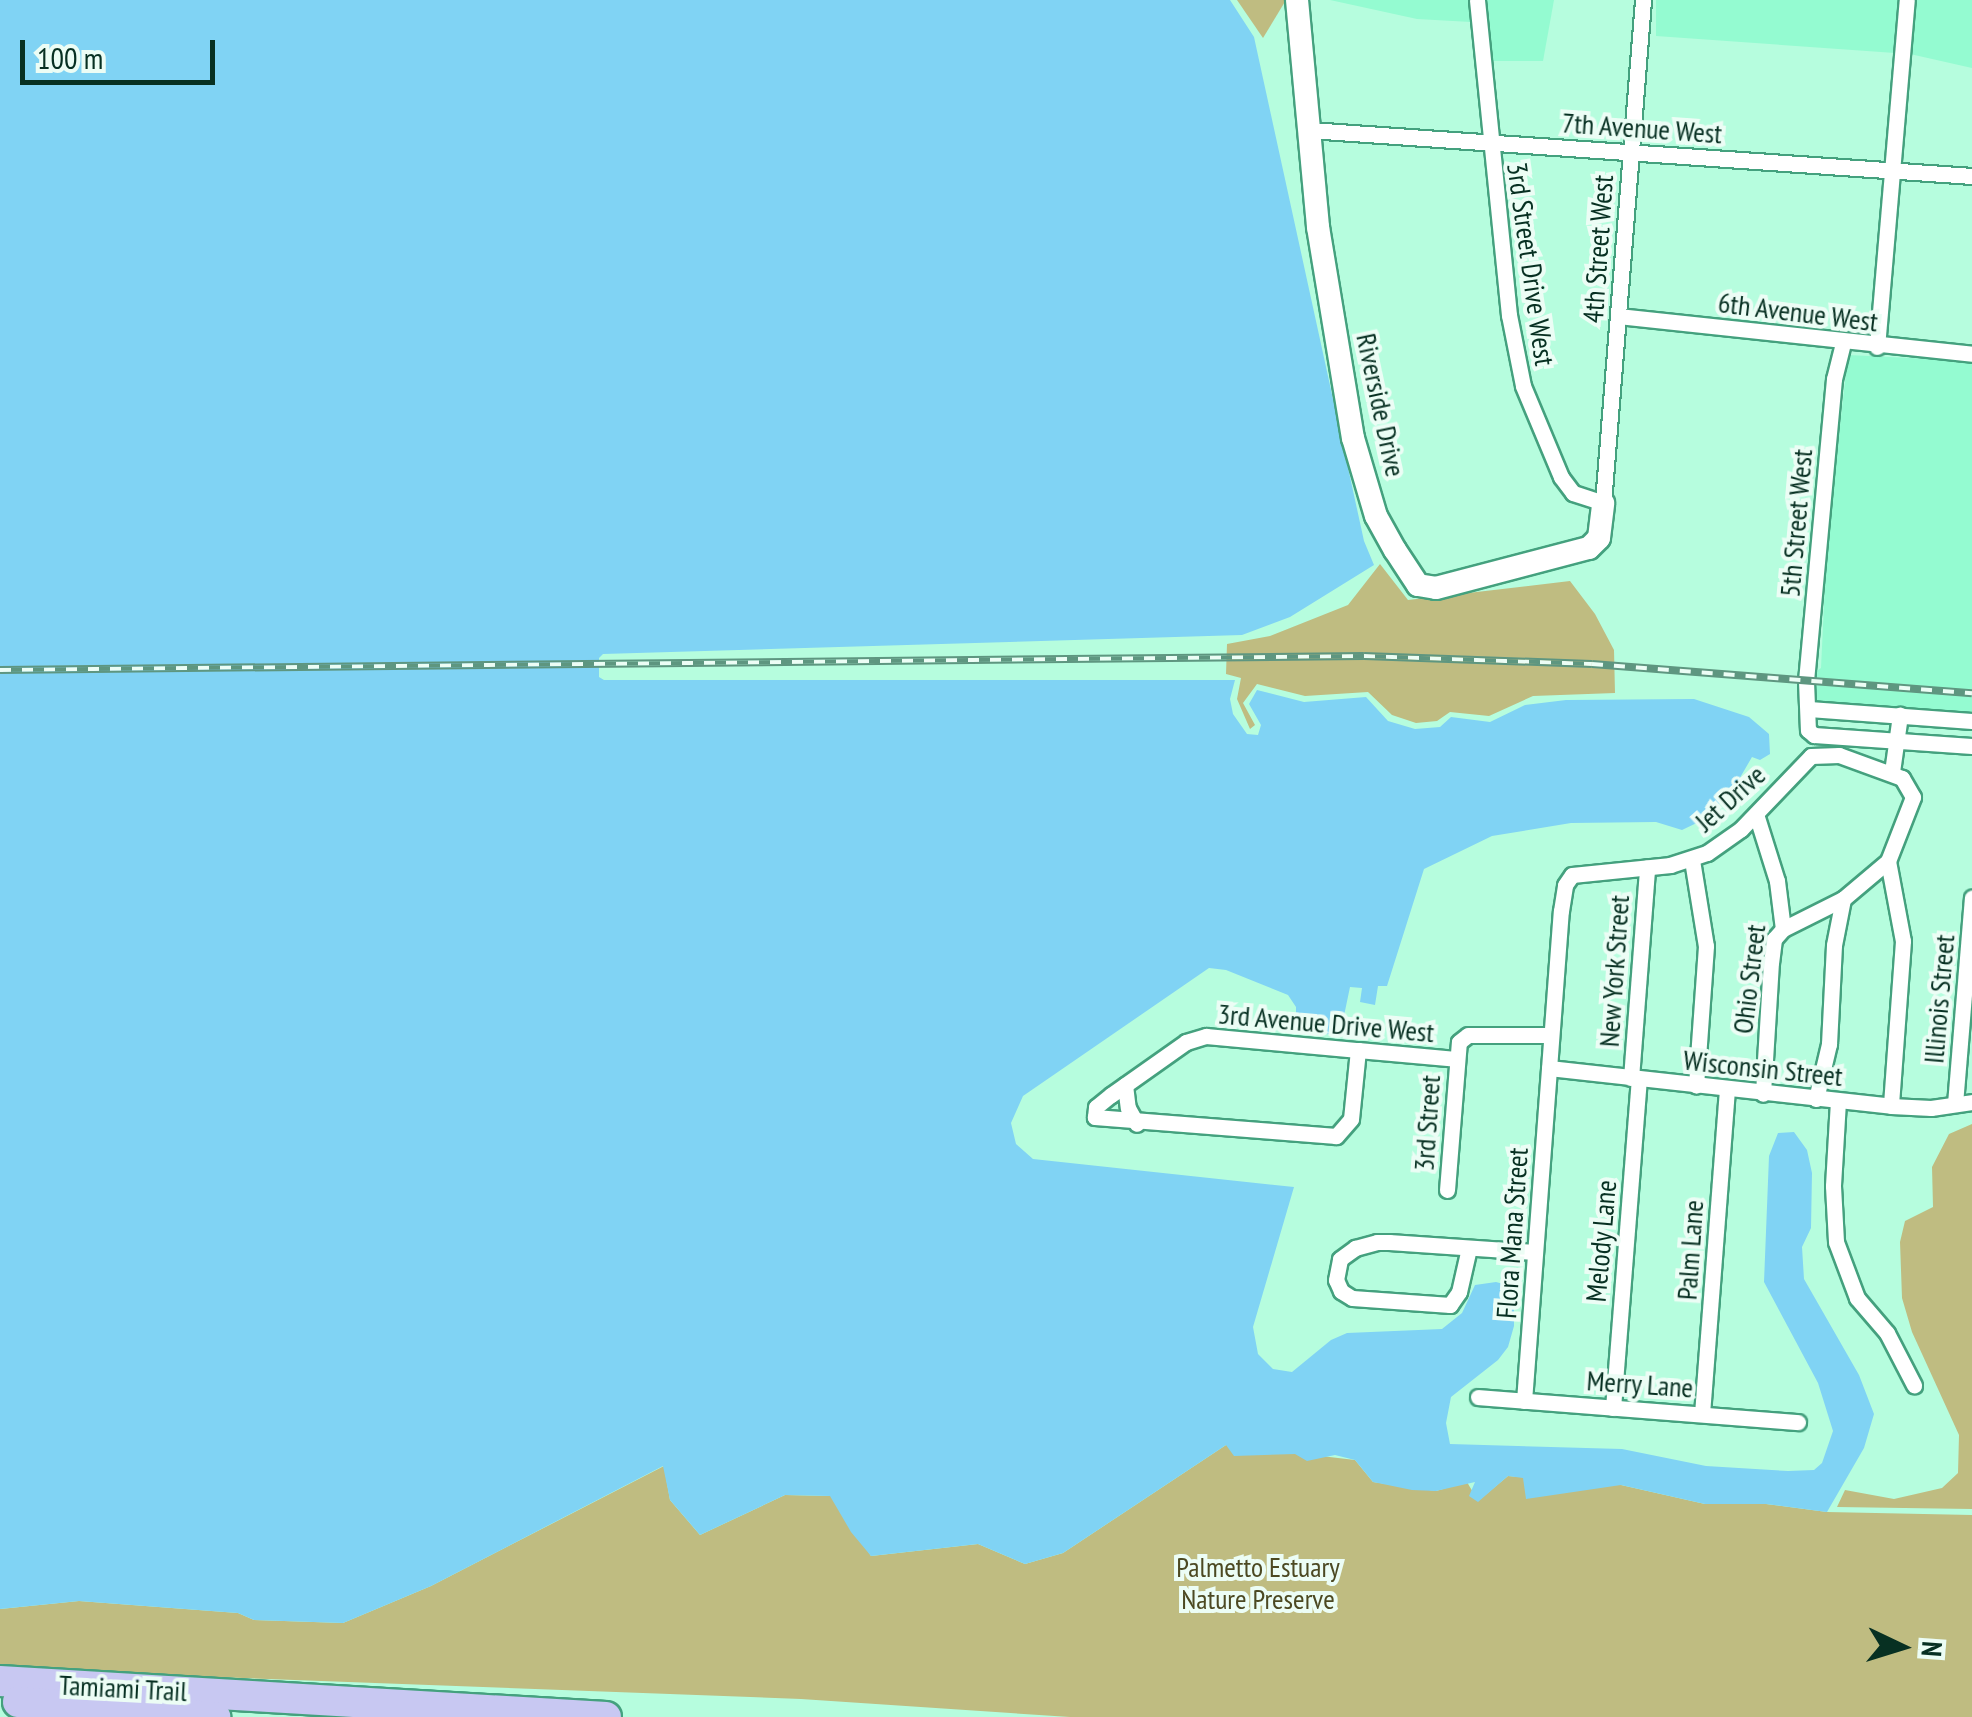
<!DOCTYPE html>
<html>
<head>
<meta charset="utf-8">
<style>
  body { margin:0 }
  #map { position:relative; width:1972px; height:1717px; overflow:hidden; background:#b6fdde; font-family:"PT Sans Narrow",sans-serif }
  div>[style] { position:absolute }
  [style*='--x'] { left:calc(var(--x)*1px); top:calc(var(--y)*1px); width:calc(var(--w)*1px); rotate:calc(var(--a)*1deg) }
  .built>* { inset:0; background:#94fbd1 }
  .green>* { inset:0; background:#bfbc81 }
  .water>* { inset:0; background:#80d3f4 }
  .roads { filter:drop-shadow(2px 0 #44a17e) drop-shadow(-2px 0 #44a17e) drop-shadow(0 2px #44a17e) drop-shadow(0 -2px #44a17e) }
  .street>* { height:15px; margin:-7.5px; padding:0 7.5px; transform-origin:7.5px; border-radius:7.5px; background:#fff }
  .secondary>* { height:22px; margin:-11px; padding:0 11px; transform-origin:11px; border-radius:11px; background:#fff }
  .highway>* { height:30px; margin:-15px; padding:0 15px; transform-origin:15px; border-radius:15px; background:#c8c8f2 }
  .rail>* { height:8px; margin-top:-4px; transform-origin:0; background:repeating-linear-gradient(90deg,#ecfdf5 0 11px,#5e9680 0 22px); box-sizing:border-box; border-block:2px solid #5e9680 }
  span { translate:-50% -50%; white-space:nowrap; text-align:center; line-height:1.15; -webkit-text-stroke:8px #ecfdf5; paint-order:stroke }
  .street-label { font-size:28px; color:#073022 }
  .park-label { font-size:28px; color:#4c4922 }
  .north { position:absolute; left:1852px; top:1597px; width:100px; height:100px; -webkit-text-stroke:8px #ecfdf5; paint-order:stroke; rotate:94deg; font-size:28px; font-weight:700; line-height:40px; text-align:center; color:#073022 }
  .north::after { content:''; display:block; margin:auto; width:35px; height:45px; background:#073022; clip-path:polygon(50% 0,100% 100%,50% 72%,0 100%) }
  .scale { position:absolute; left:20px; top:40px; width:195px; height:45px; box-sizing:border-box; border:5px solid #073022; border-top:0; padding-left:12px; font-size:30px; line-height:35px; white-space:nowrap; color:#073022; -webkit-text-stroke:8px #ecfdf5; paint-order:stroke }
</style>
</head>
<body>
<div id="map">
  <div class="built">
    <div style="clip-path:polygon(1330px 0,1469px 0,1471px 22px,1417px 19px)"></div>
    <div style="clip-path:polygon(1484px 0,1554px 0,1543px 61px,1489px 61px)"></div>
    <div style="clip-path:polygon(1656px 0,1900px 0,1895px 53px,1656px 36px)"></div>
    <div style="clip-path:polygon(1915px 0,1972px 0,1972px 68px,1910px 54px)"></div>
    <div style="clip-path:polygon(1848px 355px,1972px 361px,1972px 714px,1816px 703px,1814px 673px,1821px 668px,1827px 541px)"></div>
  </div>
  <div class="green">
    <div style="clip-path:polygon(1237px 0,1286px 0,1263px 38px)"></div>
    <div style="clip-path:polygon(1380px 564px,1408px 600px,1570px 581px,1595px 614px,1614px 650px,1615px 693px,1533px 696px,1489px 716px,1450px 712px,1437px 721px,1416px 723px,1392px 715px,1368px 692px,1305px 696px,1257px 684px,1243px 703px,1255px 725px,1250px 729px,1237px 699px,1241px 678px,1226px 674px,1227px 644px,1270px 636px,1348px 605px)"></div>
    <div style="clip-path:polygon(1972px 1124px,1972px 1509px,1837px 1507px,1845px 1490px,1894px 1499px,1942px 1488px,1958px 1473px,1959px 1435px,1912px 1332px,1902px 1298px,1900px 1242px,1905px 1221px,1933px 1207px,1932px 1167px,1949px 1134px)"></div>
    <div style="clip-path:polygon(1226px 1445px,1355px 1460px,1373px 1482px,1436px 1491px,1467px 1482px,1478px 1501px,1508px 1476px,1621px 1485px,1705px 1504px,1766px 1504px,1827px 1512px,1972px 1515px,1972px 1717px,1070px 1717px,801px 1699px,0 1669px,0 1609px,79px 1601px,238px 1613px,254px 1620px,343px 1623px,431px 1586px,664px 1466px,670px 1500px,700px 1535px,785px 1495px,831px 1496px,871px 1556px,978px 1544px,1025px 1564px,1063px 1553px)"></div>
  </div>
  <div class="water">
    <div style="clip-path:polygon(0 0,1230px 0,1254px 37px,1364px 541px,1374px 565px,1290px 617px,1242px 635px,603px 654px,599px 658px,599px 677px,604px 680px,1235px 680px,1230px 699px,1233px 714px,1247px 734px,1258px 735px,1261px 725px,1249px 704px,1257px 690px,1304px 702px,1366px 697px,1388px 721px,1415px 729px,1440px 727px,1451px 717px,1490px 722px,1525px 705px,1566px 700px,1694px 699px,1749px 717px,1769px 734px,1770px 754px,1760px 760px,1752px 757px,1734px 788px,1705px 819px,1682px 830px,1656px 822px,1571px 823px,1492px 836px,1424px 869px,1387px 986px,1378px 986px,1375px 1005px,1360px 1002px,1362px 988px,1350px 987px,1340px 1035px,1296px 1032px,1296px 1007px,1288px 995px,1226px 970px,1209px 968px,1023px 1096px,1011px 1123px,1016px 1144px,1033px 1159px,1294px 1187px,1253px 1327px,1258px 1354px,1273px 1369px,1292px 1372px,1331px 1340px,1347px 1333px,1442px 1329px,1462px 1313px,1475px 1285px,1496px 1282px,1514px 1287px,1514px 1326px,1508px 1347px,1498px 1360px,1451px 1397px,1446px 1423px,1450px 1444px,1622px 1449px,1706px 1466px,1788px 1471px,1814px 1470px,1822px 1463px,1833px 1431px,1818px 1383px,1764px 1282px,1769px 1156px,1778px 1133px,1794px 1132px,1807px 1150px,1812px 1173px,1811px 1228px,1802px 1247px,1804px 1279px,1859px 1375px,1874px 1414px,1864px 1448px,1827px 1512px,1766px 1504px,1705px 1504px,1621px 1485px,1526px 1499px,1523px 1478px,1508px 1476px,1478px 1502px,1469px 1496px,1475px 1482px,1436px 1491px,1412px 1490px,1373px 1482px,1355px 1460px,1335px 1455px,1307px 1461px,1295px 1454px,1234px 1456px,1226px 1445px,1063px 1553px,1025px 1564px,978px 1544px,871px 1556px,851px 1532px,830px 1496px,785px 1495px,700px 1535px,670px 1500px,663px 1466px,431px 1586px,343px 1623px,254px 1620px,238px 1613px,79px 1601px,0 1609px)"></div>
  </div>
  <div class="roads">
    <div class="street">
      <div style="--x:1477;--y:0;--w:317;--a:84.2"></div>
      <div style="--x:1509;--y:315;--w:72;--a:78.8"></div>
      <div style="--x:1523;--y:386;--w:99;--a:67.3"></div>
      <div style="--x:1561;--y:477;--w:20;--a:53"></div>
      <div style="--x:1573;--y:493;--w:32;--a:18"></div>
      <div style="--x:1603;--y:503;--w:505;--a:-85.45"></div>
      <div style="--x:1309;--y:130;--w:665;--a:3.97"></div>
      <div style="--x:1618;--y:316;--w:356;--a:6.1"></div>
      <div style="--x:1843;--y:343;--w:37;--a:104"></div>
      <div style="--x:1834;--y:379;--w:303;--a:95.3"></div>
      <div style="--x:1806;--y:681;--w:49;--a:87.7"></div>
      <div style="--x:1808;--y:730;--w:8;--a:40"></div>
      <div style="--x:1814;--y:735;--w:158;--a:4"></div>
      <div style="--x:1877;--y:347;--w:348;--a:-85.1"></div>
      <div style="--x:1809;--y:709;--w:163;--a:4.2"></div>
      <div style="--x:1892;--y:772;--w:58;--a:-82"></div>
      <div style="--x:1756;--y:814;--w:70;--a:72.6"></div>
      <div style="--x:1777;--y:881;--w:48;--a:82.9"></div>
      <div style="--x:1783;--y:929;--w:13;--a:132"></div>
      <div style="--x:1774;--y:939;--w:23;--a:97"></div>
      <div style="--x:1771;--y:962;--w:132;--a:93.5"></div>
      <div style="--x:1692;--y:860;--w:87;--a:80.8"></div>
      <div style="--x:1706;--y:946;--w:140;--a:94.1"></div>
      <div style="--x:1783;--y:929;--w:67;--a:-26.6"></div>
      <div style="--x:1843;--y:899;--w:59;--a:-40.2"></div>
      <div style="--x:1358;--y:1050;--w:69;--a:95.8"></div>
      <div style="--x:1351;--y:1119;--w:23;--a:131"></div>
      <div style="--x:1336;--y:1136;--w:242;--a:-175.5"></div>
      <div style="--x:1095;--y:1117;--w:10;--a:-84"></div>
      <div style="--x:1096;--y:1107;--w:19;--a:-39"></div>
      <div style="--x:1111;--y:1095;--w:92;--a:-35.2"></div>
      <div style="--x:1186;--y:1042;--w:21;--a:-17"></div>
      <div style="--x:1206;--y:1036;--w:153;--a:5.3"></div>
      <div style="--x:1358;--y:1050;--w:98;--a:5.2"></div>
      <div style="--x:1549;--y:1068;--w:344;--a:6.3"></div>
      <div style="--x:1891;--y:1106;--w:40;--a:2.9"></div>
      <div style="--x:1931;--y:1108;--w:41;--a:-8.3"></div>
      <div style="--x:1631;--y:1078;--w:211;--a:-85.6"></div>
      <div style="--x:1125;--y:1085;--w:23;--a:83"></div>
      <div style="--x:1128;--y:1108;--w:18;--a:61"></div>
      <div style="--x:1816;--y:1099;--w:57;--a:-76.7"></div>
      <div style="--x:1829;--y:1044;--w:99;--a:-87.1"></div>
      <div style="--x:1834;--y:945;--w:47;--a:-78.9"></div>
      <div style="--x:1838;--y:1101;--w:85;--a:93.4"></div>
      <div style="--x:1833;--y:1186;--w:56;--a:86.9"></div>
      <div style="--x:1836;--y:1242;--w:60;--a:69.4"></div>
      <div style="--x:1857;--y:1298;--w:46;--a:49.4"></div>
      <div style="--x:1887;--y:1333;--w:59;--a:62.6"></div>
      <div style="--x:1955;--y:1104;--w:207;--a:-85.3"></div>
      <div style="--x:1447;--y:1190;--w:148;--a:-85.4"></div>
      <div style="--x:1459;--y:1042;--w:11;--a:-38"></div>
      <div style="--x:1468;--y:1035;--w:82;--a:0"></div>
      <div style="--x:1469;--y:1248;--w:45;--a:102.8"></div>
      <div style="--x:1459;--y:1292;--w:16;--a:125"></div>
      <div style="--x:1450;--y:1305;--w:98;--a:-175.9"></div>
      <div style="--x:1352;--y:1298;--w:13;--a:-148"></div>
      <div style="--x:1341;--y:1291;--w:12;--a:-114"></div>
      <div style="--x:1336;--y:1280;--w:21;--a:-79"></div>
      <div style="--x:1340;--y:1259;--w:19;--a:-36"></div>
      <div style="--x:1355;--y:1248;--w:23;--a:-15"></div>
      <div style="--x:1377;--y:1242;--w:12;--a:0"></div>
      <div style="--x:1389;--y:1242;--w:146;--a:3.9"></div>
      <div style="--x:1478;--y:1397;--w:321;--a:4.5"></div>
      <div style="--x:1524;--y:1401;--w:491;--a:-85.7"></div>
      <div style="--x:1561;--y:911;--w:26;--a:-81"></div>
      <div style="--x:1565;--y:885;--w:12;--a:-55"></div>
      <div style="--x:1572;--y:875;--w:99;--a:-5.8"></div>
      <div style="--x:1670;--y:865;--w:39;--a:-18"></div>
      <div style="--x:1707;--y:853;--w:42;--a:-35.2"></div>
      <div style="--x:1741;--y:829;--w:101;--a:-46.2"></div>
      <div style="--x:1811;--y:756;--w:28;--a:-2"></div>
      <div style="--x:1839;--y:755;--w:67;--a:20.1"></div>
      <div style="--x:1902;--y:778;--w:22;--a:60"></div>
      <div style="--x:1913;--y:797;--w:69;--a:111.3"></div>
      <div style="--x:1888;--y:861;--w:81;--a:79.4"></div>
      <div style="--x:1903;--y:941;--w:165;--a:94.2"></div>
      <div style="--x:1613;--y:1408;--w:330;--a:-85.5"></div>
      <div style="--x:1702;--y:1414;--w:325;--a:-85.6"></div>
    </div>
    <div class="secondary">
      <div style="--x:1297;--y:0;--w:228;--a:84.7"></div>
      <div style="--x:1318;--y:227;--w:214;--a:80.6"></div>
      <div style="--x:1353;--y:438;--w:81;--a:73.6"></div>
      <div style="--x:1376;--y:516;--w:39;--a:61"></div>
      <div style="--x:1395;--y:550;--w:42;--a:56.7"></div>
      <div style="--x:1418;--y:585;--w:18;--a:9"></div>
      <div style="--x:1436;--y:588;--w:158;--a:-14.7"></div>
      <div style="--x:1589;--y:548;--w:14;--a:-45"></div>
      <div style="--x:1599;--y:538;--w:35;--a:-83"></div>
    </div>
    <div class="highway">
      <div style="--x:0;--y:1681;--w:607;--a:3.4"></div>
      <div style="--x:18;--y:1702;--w:198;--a:4.4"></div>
    </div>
  </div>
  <div class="rail">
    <div style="--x:0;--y:670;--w:1364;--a:-0.59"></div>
    <div style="--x:1364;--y:656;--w:228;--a:2"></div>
    <div style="--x:1592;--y:664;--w:381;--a:4.4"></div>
  </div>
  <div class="street-label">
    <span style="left:1642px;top:128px;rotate:4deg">7th Avenue West</span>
    <span style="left:1598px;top:249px;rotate:-86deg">4th Street West</span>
    <span style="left:1531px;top:264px;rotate:82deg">3rd Street Drive West</span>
    <span style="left:1798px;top:312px;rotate:7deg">6th Avenue West</span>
    <span style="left:1381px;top:405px;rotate:78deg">Riverside Drive</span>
    <span style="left:1796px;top:523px;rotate:-85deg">5th Street West</span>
    <span style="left:1730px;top:798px;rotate:-42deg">Jet Drive</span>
    <span style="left:1614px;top:971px;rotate:-86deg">New York Street</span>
    <span style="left:1749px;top:979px;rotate:-83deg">Ohio Street</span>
    <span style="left:1939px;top:999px;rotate:-85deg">Illinois Street</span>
    <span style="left:1326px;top:1023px;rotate:5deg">3rd Avenue Drive West</span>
    <span style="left:1763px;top:1068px;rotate:6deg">Wisconsin Street</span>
    <span style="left:1427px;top:1123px;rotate:-86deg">3rd Street</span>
    <span style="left:1512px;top:1233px;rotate:-86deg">Flora Mana Street</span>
    <span style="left:1601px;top:1241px;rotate:-85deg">Melody Lane</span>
    <span style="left:1690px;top:1250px;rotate:-86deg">Palm Lane</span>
    <span style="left:1640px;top:1384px;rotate:4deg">Merry Lane</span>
    <span style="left:123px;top:1688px;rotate:3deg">Tamiami Trail</span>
  </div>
  <div class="park-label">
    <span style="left:1258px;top:1583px">Palmetto Estuary<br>Nature Preserve</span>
  </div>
  <div class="north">N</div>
  <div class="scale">100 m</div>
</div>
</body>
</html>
